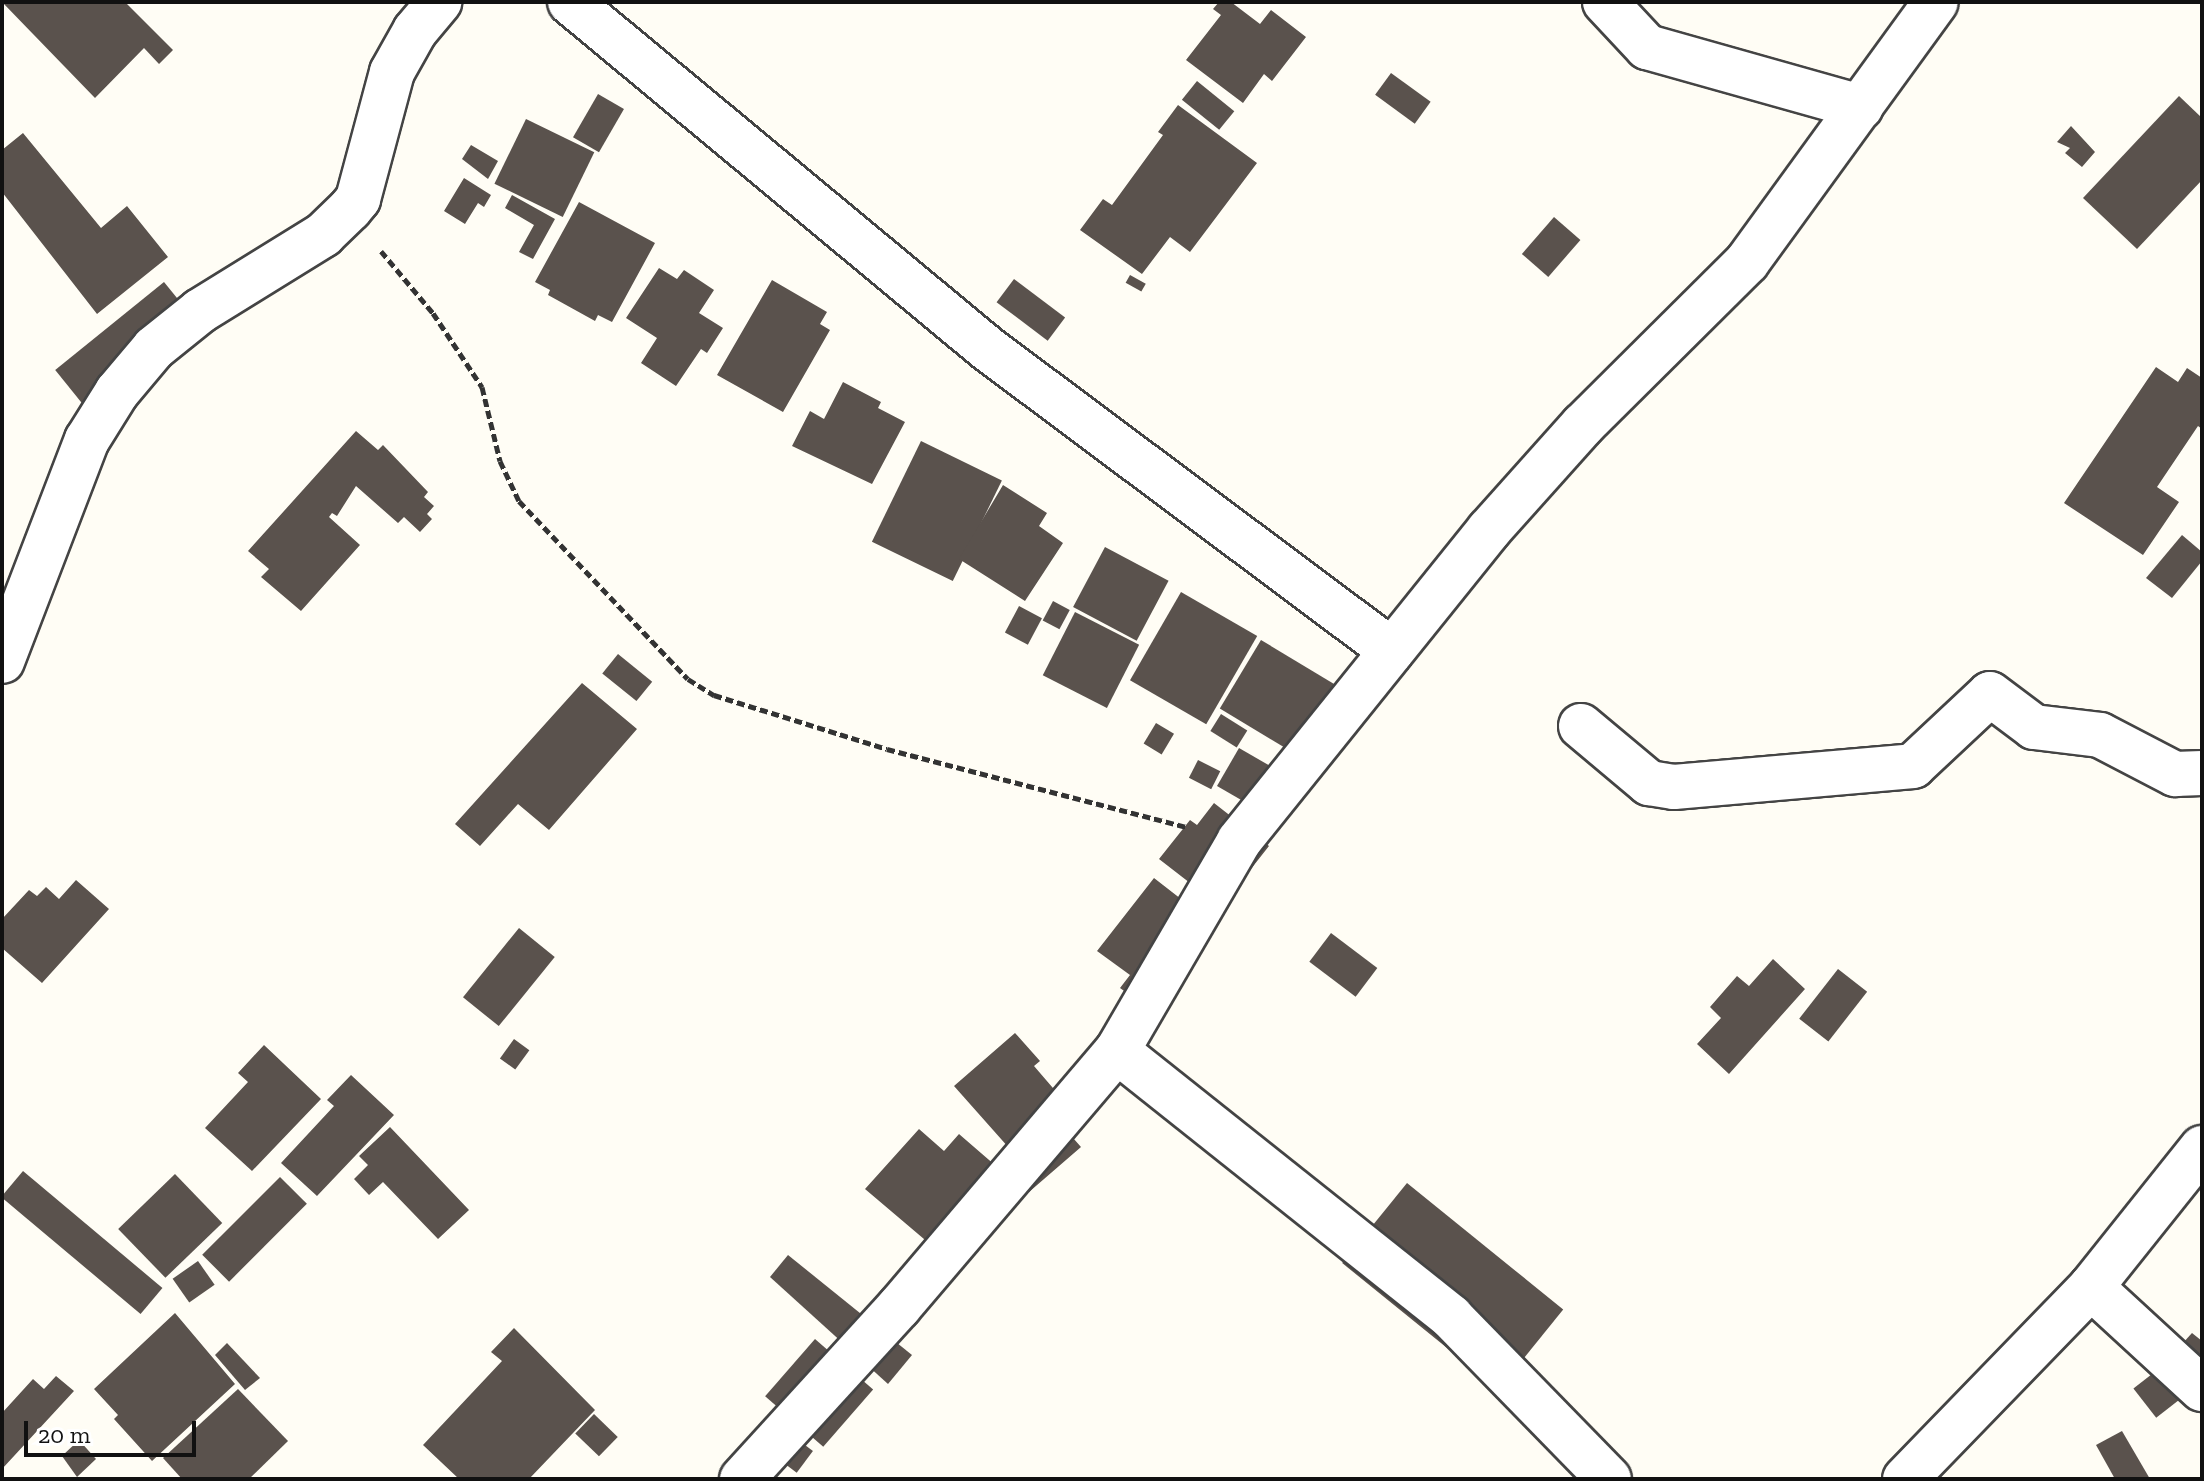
<!DOCTYPE html>
<html>
<head>
<meta charset="utf-8">
<style>
  body { margin:0 }
  #map { position:relative; width:2204px; height:1481px; overflow:hidden; background:#fffdf5; font-family:"Zilla Slab",serif }
  div>[style] { position:absolute }
  [style*='--x'] { left:calc(var(--x)*1px); top:calc(var(--y)*1px); width:calc(var(--w)*1px); rotate:calc(var(--a)*1deg) }
  .building>* { inset:0; background:#5a524d; transform-origin:0 0 }
  .path>* { height:5px; margin-top:-2.5px; transform-origin:0; background:repeating-linear-gradient(90deg,#333 0 8px,transparent 0 12px) }
  .roads { filter:drop-shadow(2px 0 #444) drop-shadow(-2px 0 #444) drop-shadow(0 2px #444) drop-shadow(0 -2px #444) }
  .minor>* { height:44px; margin:-22px; padding:0 22px; transform-origin:22px; border-radius:22px; background:#fff }
  span { translate:-50% -50%; white-space:nowrap; text-align:center; line-height:1.15; -webkit-text-stroke:8px #fff; paint-order:stroke }
  .frame { position:absolute; inset:0; border:4px solid #111; pointer-events:none }
  .scale { position:absolute; left:24px; top:1421px; width:172px; height:36px; box-sizing:border-box; border:4px solid #111; border-top:0; padding-left:10px; font-size:24px; line-height:28px; white-space:nowrap; color:#111; -webkit-text-stroke:6px #fff; paint-order:stroke }
</style>
</head>
<body>
<div id="map">
  <div class="building">
    <div style="clip-path:polygon(2px 2px,125px 2px,173px 50px,159px 64px,144px 48px,95px 98px)"></div>
    <div style="clip-path:polygon(1219px 2px,1231px 2px,1260px 24px,1271px 10px,1306px 37px,1272px 81px,1264px 74px,1243px 103px,1186px 60px,1221px 15px,1213px 9px)"></div>
    <div style="left:1391px;top:73px;width:49px;height:27px;rotate:36deg"></div>
    <div style="left:1197px;top:81px;width:48px;height:24px;rotate:39deg"></div>
    <div style="left:598px;top:94px;width:30px;height:50px;rotate:30deg"></div>
    <div style="clip-path:polygon(2179px 96px,2202px 118px,2202px 180px,2137px 249px,2083px 198px)"></div>
    <div style="clip-path:polygon(1178px 105px,1257px 163px,1190px 252px,1170px 237px,1142px 274px,1080px 230px,1103px 199px,1112px 205px,1163px 135px,1158px 132px)"></div>
    <div style="left:526px;top:119px;width:76px;height:72px;rotate:26deg"></div>
    <div style="clip-path:polygon(2071px 126px,2095px 152px,2082px 167px,2065px 153px,2070px 148px,2057px 142px)"></div>
    <div style="clip-path:polygon(23px 133px,101px 228px,127px 206px,168px 257px,97px 314px,2px 192px,2px 150px)"></div>
    <div style="clip-path:polygon(471px 145px,498px 161px,488px 179px,462px 159px)"></div>
    <div style="clip-path:polygon(464px 178px,491px 195px,484px 207px,478px 203px,465px 224px,444px 211px)"></div>
    <div style="clip-path:polygon(512px 195px,555px 219px,533px 259px,519px 252px,534px 225px,505px 208px)"></div>
    <div style="clip-path:polygon(579px 202px,655px 243px,612px 322px,598px 315px,595px 321px,548px 295px,550px 290px,535px 282px)"></div>
    <div style="left:1554px;top:217px;width:35px;height:49px;rotate:41deg"></div>
    <div style="clip-path:polygon(659px 268px,677px 279px,684px 270px,714px 290px,699px 313px,723px 328px,707px 353px,701px 349px,676px 386px,641px 363px,657px 338px,626px 318px)"></div>
    <div style="left:1130px;top:275px;width:18px;height:9px;rotate:29deg"></div>
    <div style="left:1014px;top:279px;width:64px;height:29px;rotate:37deg"></div>
    <div style="clip-path:polygon(772px 280px,827px 312px,820px 324px,830px 330px,783px 412px,717px 375px)"></div>
    <div style="left:164px;top:282px;width:50px;height:140px;rotate:51deg"></div>
    <div style="clip-path:polygon(2156px 367px,2178px 382px,2187px 368px,2202px 378px,2202px 429px,2198px 426px,2157px 487px,2179px 502px,2143px 555px,2064px 503px)"></div>
    <div style="clip-path:polygon(843px 382px,881px 402px,878px 408px,905px 422px,872px 484px,792px 446px,810px 411px,824px 419px)"></div>
    <div style="clip-path:polygon(356px 431px,378px 450px,383px 445px,428px 492px,424px 497px,434px 506px,427px 514px,432px 519px,420px 532px,404px 517px,398px 523px,356px 486px,337px 516px,332px 513px,329px 517px,360px 545px,301px 611px,261px 577px,269px 569px,248px 551px)"></div>
    <div style="left:921px;top:441px;width:90px;height:112px;rotate:26deg"></div>
    <div style="clip-path:polygon(1003px 485px,1047px 513px,1039px 526px,1063px 543px,1025px 601px,959px 559px)"></div>
    <div style="clip-path:polygon(2182px 535px,2202px 552px,2202px 561px,2172px 598px,2146px 578px)"></div>
    <div style="left:1105px;top:547px;width:72px;height:68px;rotate:28deg"></div>
    <div style="left:1181px;top:592px;width:88px;height:102px;rotate:30deg"></div>
    <div style="left:1053px;top:601px;width:19px;height:22px;rotate:28deg"></div>
    <div style="left:1019px;top:606px;width:26px;height:30px;rotate:28deg"></div>
    <div style="left:1075px;top:612px;width:72px;height:71px;rotate:27deg"></div>
    <div style="left:1261px;top:640px;width:93px;height:80px;rotate:31deg"></div>
    <div style="left:618px;top:654px;width:44px;height:25px;rotate:39deg"></div>
    <div style="clip-path:polygon(582px 683px,637px 729px,549px 830px,518px 804px,480px 846px,455px 824px)"></div>
    <div style="left:1221px;top:714px;width:31px;height:20px;rotate:32deg"></div>
    <div style="left:1156px;top:723px;width:21px;height:24px;rotate:31deg"></div>
    <div style="left:1239px;top:748px;width:61px;height:44px;rotate:30deg"></div>
    <div style="left:1198px;top:760px;width:25px;height:20px;rotate:27deg"></div>
    <div style="clip-path:polygon(1214px 803px,1269px 846px,1221px 907px,1159px 859px,1190px 820px,1197px 825px)"></div>
    <div style="clip-path:polygon(1154px 878px,1181px 899px,1175px 907px,1207px 932px,1148px 1008px,1120px 988px,1130px 975px,1097px 951px)"></div>
    <div style="clip-path:polygon(76px 880px,109px 909px,42px 983px,2px 948px,2px 919px,29px 890px,37px 896px,46px 887px,59px 899px)"></div>
    <div style="left:519px;top:928px;width:46px;height:89px;rotate:39deg"></div>
    <div style="left:1331px;top:933px;width:58px;height:36px;rotate:37deg"></div>
    <div style="clip-path:polygon(1773px 959px,1805px 989px,1729px 1074px,1697px 1044px,1721px 1018px,1710px 1007px,1737px 976px,1749px 986px)"></div>
    <div style="left:1838px;top:969px;width:37px;height:63px;rotate:38deg"></div>
    <div style="clip-path:polygon(1015px 1033px,1040px 1061px,1034px 1066px,1071px 1109px,1058px 1121px,1081px 1147px,1029px 1192px,1007px 1167px,1017px 1157px,954px 1086px)"></div>
    <div style="left:514px;top:1039px;width:19px;height:24px;rotate:36deg"></div>
    <div style="clip-path:polygon(264px 1045px,321px 1099px,252px 1171px,205px 1128px,248px 1082px,238px 1073px)"></div>
    <div style="clip-path:polygon(351px 1075px,394px 1115px,317px 1196px,281px 1163px,334px 1106px,327px 1100px)"></div>
    <div style="clip-path:polygon(390px 1127px,469px 1210px,438px 1239px,383px 1182px,369px 1195px,354px 1179px,368px 1165px,359px 1156px)"></div>
    <div style="clip-path:polygon(919px 1129px,944px 1151px,959px 1134px,1011px 1179px,944px 1256px,865px 1189px)"></div>
    <div style="left:23px;top:1171px;width:182px;height:34px;rotate:40deg"></div>
    <div style="left:175px;top:1174px;width:68px;height:79px;rotate:46deg"></div>
    <div style="left:280px;top:1177px;width:38px;height:110px;rotate:45deg"></div>
    <div style="left:1407px;top:1183px;width:201px;height:103px;rotate:39deg"></div>
    <div style="clip-path:polygon(788px 1255px,912px 1355px,888px 1384px,770px 1277px)"></div>
    <div style="left:198px;top:1261px;width:29px;height:31px;rotate:55deg"></div>
    <div style="clip-path:polygon(175px 1313px,235px 1384px,152px 1461px,114px 1419px,118px 1415px,94px 1389px)"></div>
    <div style="clip-path:polygon(514px 1328px,595px 1410px,529px 1479px,459px 1479px,423px 1445px,502px 1361px,491px 1352px)"></div>
    <div style="clip-path:polygon(2192px 1333px,2202px 1341px,2202px 1381px,2172px 1355px)"></div>
    <div style="left:815px;top:1339px;width:77px;height:76px;rotate:41deg"></div>
    <div style="clip-path:polygon(227px 1343px,260px 1378px,245px 1390px,215px 1355px)"></div>
    <div style="left:2161px;top:1367px;width:37px;height:35px;rotate:52deg"></div>
    <div style="clip-path:polygon(56px 1376px,74px 1391px,2px 1469px,2px 1413px,33px 1379px,44px 1389px)"></div>
    <div style="clip-path:polygon(238px 1389px,288px 1441px,249px 1479px,182px 1479px,163px 1458px)"></div>
    <div style="left:594px;top:1414px;width:33px;height:27px;rotate:44deg"></div>
    <div style="left:777px;top:1424px;width:45px;height:27px;rotate:37deg"></div>
    <div style="clip-path:polygon(2122px 1431px,2150px 1479px,2115px 1479px,2096px 1445px)"></div>
    <div style="clip-path:polygon(79px 1440px,96px 1459px,77px 1477px,62px 1456px)"></div>
  </div>
  <div class="path">
    <div style="--x:381;--y:251;--w:81;--a:50"></div>
    <div style="--x:433;--y:313;--w:89;--a:56.5"></div>
    <div style="--x:482;--y:387;--w:76;--a:76.3"></div>
    <div style="--x:500;--y:461;--w:44;--a:64.6"></div>
    <div style="--x:519;--y:501;--w:245;--a:46.5"></div>
    <div style="--x:688;--y:679;--w:31;--a:32"></div>
    <div style="--x:714;--y:695;--w:181;--a:17.3"></div>
    <div style="--x:887;--y:749;--w:310;--a:14.6"></div>
  </div>
  <div class="roads">
    <div class="minor">
      <div style="--x:570;--y:2;--w:543;--a:39.7"></div>
      <div style="--x:988;--y:349;--w:504;--a:36.78"></div>
      <div style="--x:1605;--y:2;--w:62;--a:47"></div>
      <div style="--x:1647;--y:47;--w:222;--a:15.7"></div>
      <div style="--x:2;--y:661;--w:237;--a:-69"></div>
      <div style="--x:87;--y:440;--w:57;--a:-58"></div>
      <div style="--x:117;--y:392;--w:57;--a:-49.9"></div>
      <div style="--x:154;--y:348;--w:59;--a:-38.8"></div>
      <div style="--x:200;--y:311;--w:145;--a:-31.7"></div>
      <div style="--x:323;--y:235;--w:37;--a:-44"></div>
      <div style="--x:350;--y:209;--w:13;--a:-51"></div>
      <div style="--x:358;--y:199;--w:131;--a:-75"></div>
      <div style="--x:392;--y:72;--w:47;--a:-60.7"></div>
      <div style="--x:415;--y:31;--w:38;--a:-50"></div>
      <div style="--x:1581;--y:726;--w:89;--a:40"></div>
      <div style="--x:1649;--y:783;--w:25;--a:9"></div>
      <div style="--x:1674;--y:787;--w:240;--a:-5"></div>
      <div style="--x:1913;--y:766;--w:105;--a:-43.1"></div>
      <div style="--x:1990;--y:694;--w:55;--a:36.9"></div>
      <div style="--x:2034;--y:727;--w:66;--a:6.9"></div>
      <div style="--x:2100;--y:735;--w:85;--a:27.5"></div>
      <div style="--x:2175;--y:774;--w:27;--a:-2"></div>
      <div style="--x:1117;--y:1051;--w:427;--a:38.5"></div>
      <div style="--x:1451;--y:1317;--w:226;--a:45.7"></div>
      <div style="--x:2091;--y:1287;--w:151;--a:42.6"></div>
      <div style="--x:742;--y:1479;--w:233;--a:-47.6"></div>
      <div style="--x:899;--y:1307;--w:336;--a:-49.6"></div>
      <div style="--x:1117;--y:1051;--w:243;--a:-59.8"></div>
      <div style="--x:1239;--y:841;--w:399;--a:-51.2"></div>
      <div style="--x:1489;--y:530;--w:141;--a:-48.2"></div>
      <div style="--x:1583;--y:425;--w:231;--a:-44.8"></div>
      <div style="--x:1747;--y:262;--w:321;--a:-54"></div>
      <div style="--x:1905;--y:1479;--w:267;--a:-45.9"></div>
      <div style="--x:2091;--y:1287;--w:178;--a:-51.4"></div>
    </div>
  </div>
  <div class="frame"></div>
  <div class="scale">20 m</div>
</div>
</body>
</html>
